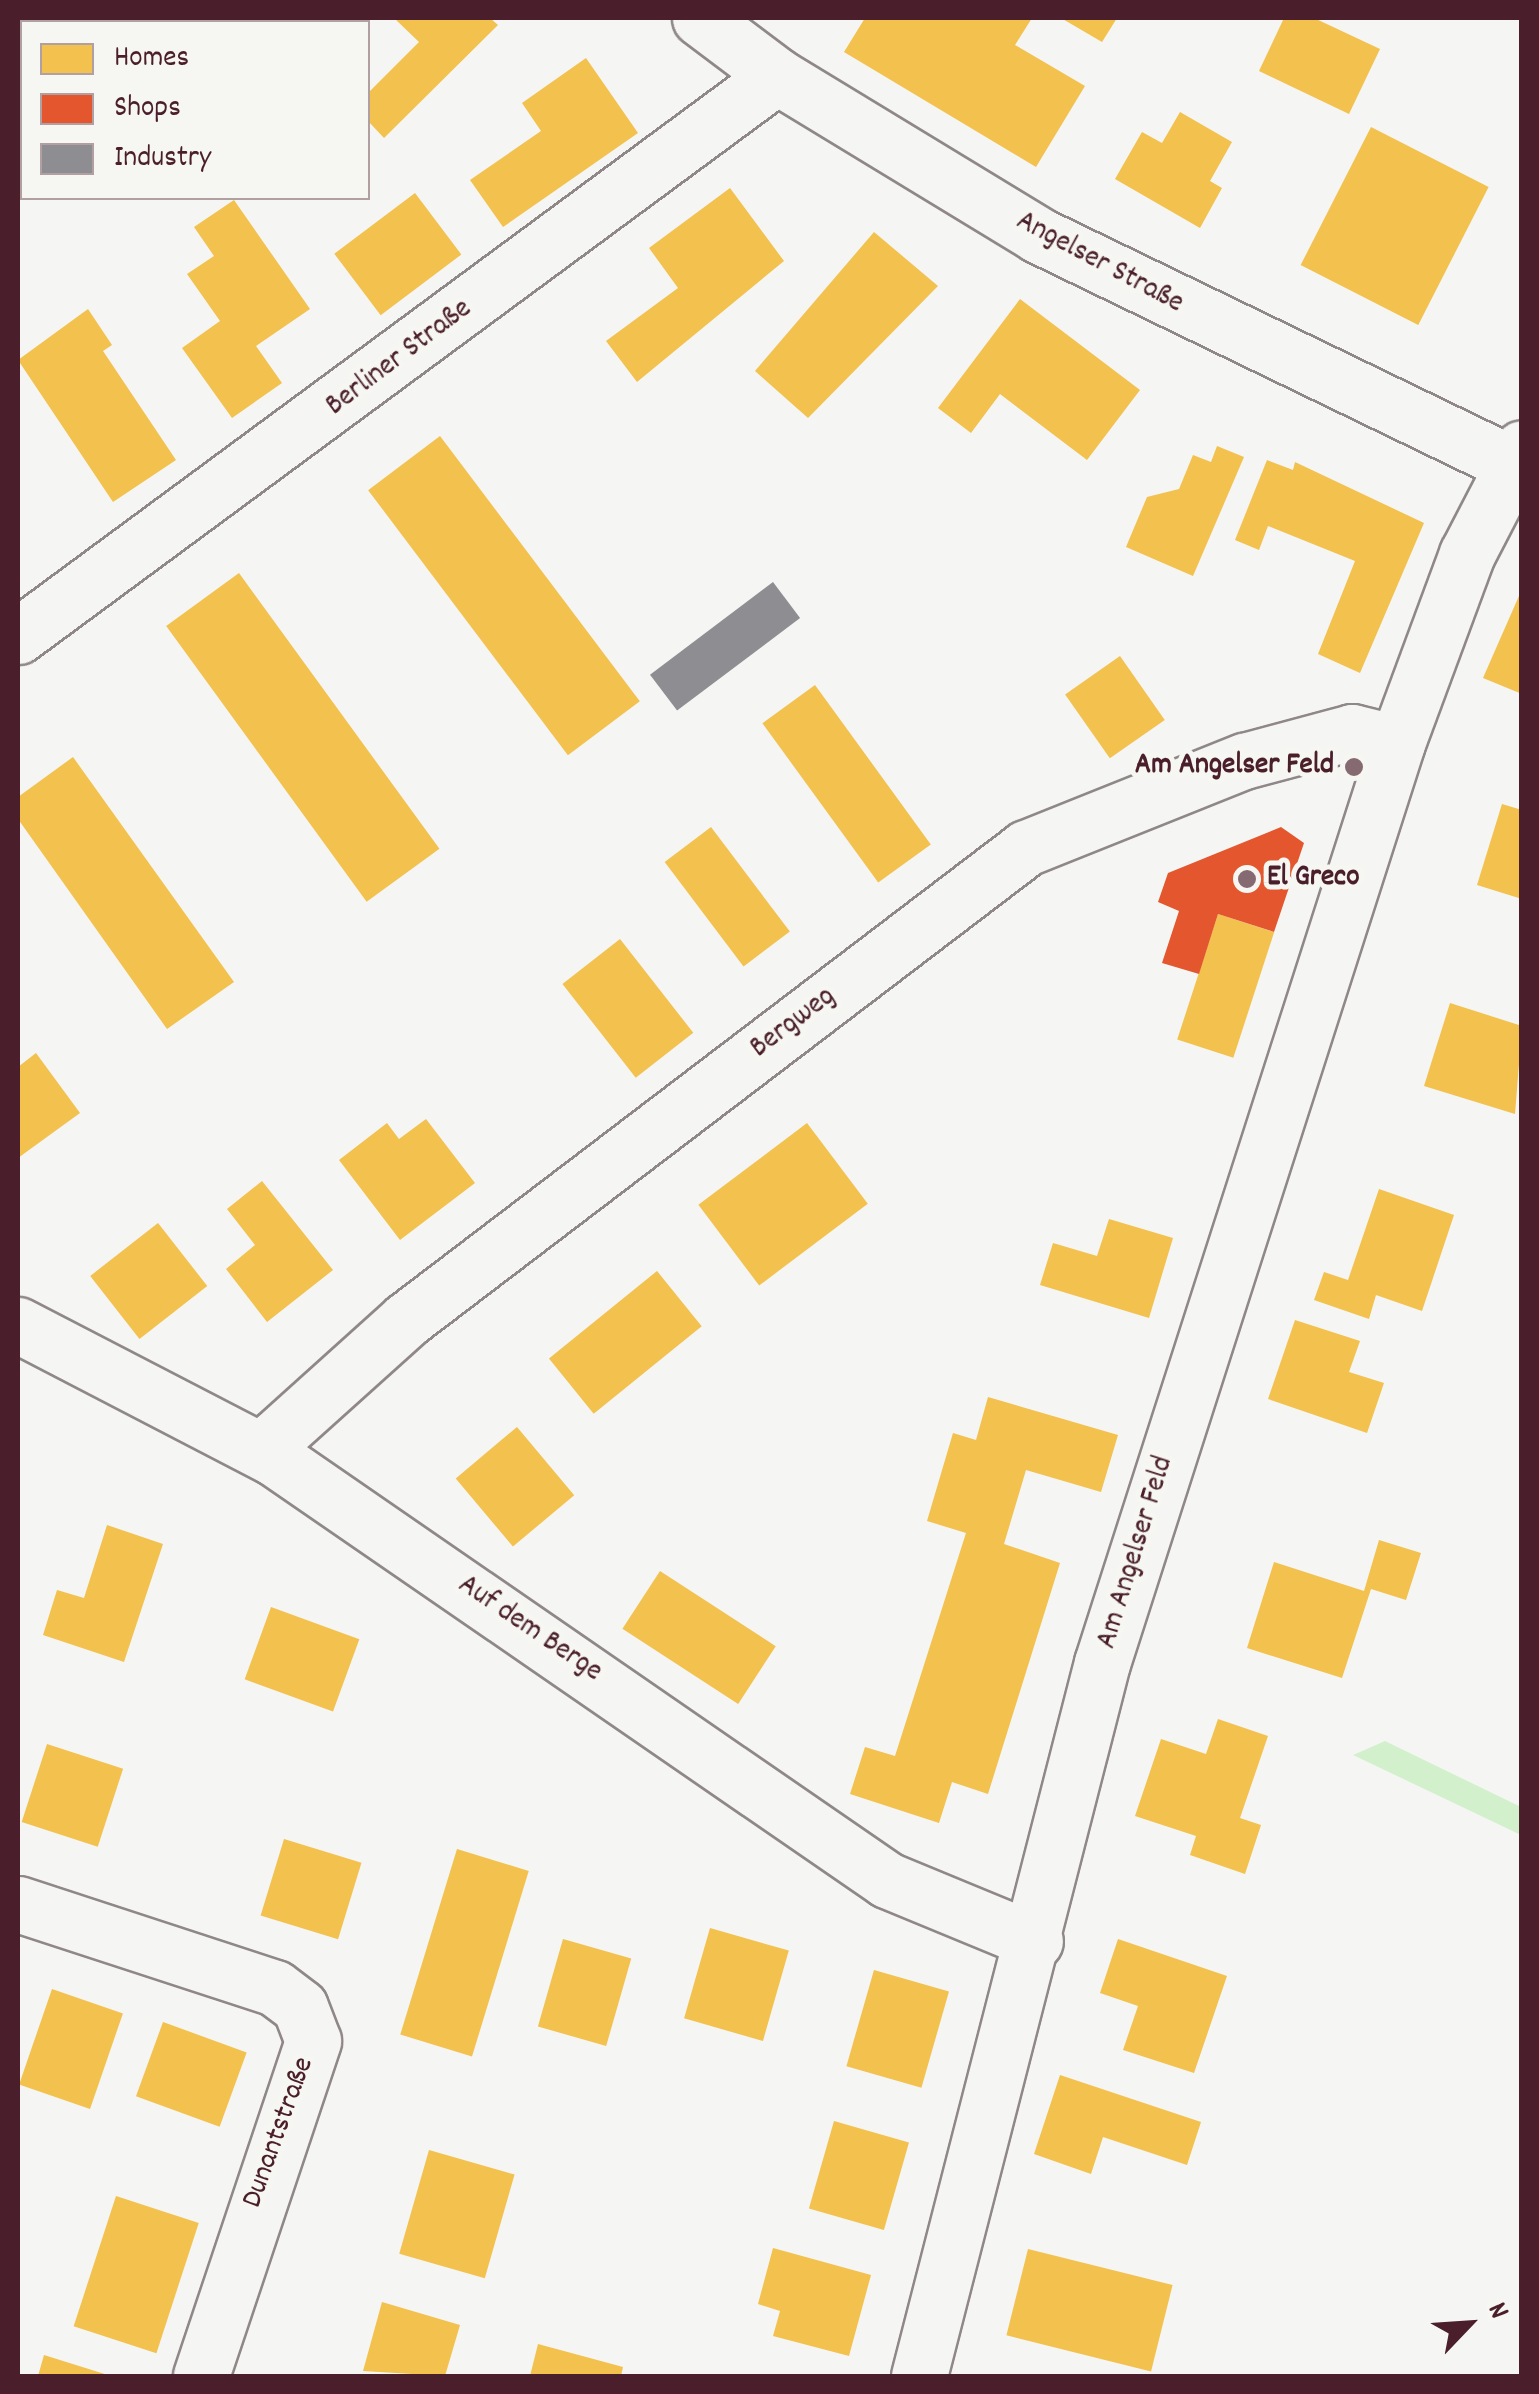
<!DOCTYPE html>
<html>
<head>
<meta charset="utf-8">
<style>
  body { margin:0 }
  #map { position:relative; width:1539px; height:2394px; overflow:hidden; background:#f5f5f3; font-family:Dekko,sans-serif }
  div>[style] { position:absolute }
  [style*='--x'] { left:calc(var(--x)*1px); top:calc(var(--y)*1px); width:calc(var(--w)*1px); rotate:calc(var(--a)*1deg) }
  .green>* { inset:0; background:#d3f0cd }
  .homes>* { inset:0; background:#f2c14e; transform-origin:0 0 }
  .shops>* { inset:0; background:#e4572e }
  .industry>* { inset:0; background:#8d8d92; transform-origin:0 0 }
  .roads { filter:drop-shadow(2px 0 #8f8788) drop-shadow(-2px 0 #8f8788) drop-shadow(0 2px #8f8788) drop-shadow(0 -2px #8f8788) }
  .minor>* { height:55px; margin:-27.5px; padding:0 27.5px; transform-origin:27.5px; border-radius:27.5px; background:#f5f5f3 }
  .secondary>* { height:55px; margin:-27.5px; padding:0 27.5px; transform-origin:27.5px; border-radius:27.5px; background:#f5f5f3 }
  .dots>* { width:28px; height:28px; translate:-50% -50%; box-sizing:border-box; border:5px solid #f6f6f2; border-radius:50% }
  span { translate:-50% -50%; white-space:nowrap; text-align:center; line-height:1.15; -webkit-text-stroke:10px #f6f6f2; paint-order:stroke }
  .street-label { font-size:30px; color:#4a1f2b }
  .poi-label { font-size:30px; color:#4a1f2b; font-weight:700 }
  .right { translate:-100% -50%; text-align:right }
  .left { translate:0 -50%; text-align:left }
  .frame { position:absolute; inset:0; border:20px solid #4a1f2b; pointer-events:none }
  .legend { position:absolute; left:20px; top:20px; width:350px; height:180px; box-sizing:border-box; background:#f6f6f2; border:2px solid #b1a0a2; margin:0; padding:12px 18px; list-style:none; font-size:30px; color:#4a1f2b }
  .legend li { display:flex; align-items:center; gap:20px; height:50px }
  .legend b { width:50px; border:2px solid #b1a0a2 }
  .north { position:absolute; left:1419px; top:2274px; width:100px; height:100px; -webkit-text-stroke:8px #f6f6f2; paint-order:stroke; rotate:65deg; font-size:28px; font-weight:700; line-height:40px; text-align:center; color:#4a1f2b }
  .north::after { content:''; display:block; margin:auto; width:35px; height:45px; background:#4a1f2b; clip-path:polygon(50% 0,100% 100%,50% 72%,0 100%) }
</style>
</head>
<body>
<div id="map">
  <div class="green">
    <div style="clip-path:polygon(1385px 1741px,1521px 1807px,1521px 1835px,1353px 1755px)"></div>
  </div>
  <div class="homes">
    <div style="clip-path:polygon(394px 18px,490px 18px,498px 25px,384px 138px,368px 121px,368px 93px,419px 42px)"></div>
    <div style="clip-path:polygon(865px 18px,1032px 18px,1015px 45px,1085px 86px,1036px 167px,844px 52px)"></div>
    <div style="clip-path:polygon(1061px 18px,1117px 18px,1102px 42px)"></div>
    <div style="clip-path:polygon(1284px 18px,1314px 18px,1380px 49px,1349px 114px,1259px 71px)"></div>
    <div style="clip-path:polygon(586px 58px,638px 133px,503px 227px,470px 180px,541px 131px,522px 103px)"></div>
    <div style="clip-path:polygon(1180px 112px,1232px 142px,1210px 181px,1222px 188px,1200px 228px,1115px 179px,1142px 132px,1162px 143px)"></div>
    <div style="left:1371px;top:127px;width:132px;height:155px;rotate:27deg"></div>
    <div style="clip-path:polygon(730px 188px,784px 261px,637px 382px,606px 341px,678px 288px,649px 248px)"></div>
    <div style="left:415px;top:193px;width:77px;height:101px;rotate:53deg"></div>
    <div style="clip-path:polygon(234px 200px,310px 309px,256px 346px,282px 383px,232px 418px,182px 348px,220px 321px,187px 274px,214px 256px,194px 227px)"></div>
    <div style="clip-path:polygon(874px 232px,938px 286px,808px 418px,755px 371px)"></div>
    <div style="clip-path:polygon(1020px 299px,1140px 390px,1087px 460px,1000px 394px,971px 433px,938px 408px)"></div>
    <div style="clip-path:polygon(88px 309px,112px 345px,103px 351px,176px 460px,113px 502px,18px 360px)"></div>
    <div style="left:440px;top:436px;width:332px;height:90px;rotate:53deg"></div>
    <div style="clip-path:polygon(1217px 446px,1244px 457px,1193px 576px,1126px 547px,1147px 497px,1179px 489px,1193px 455px,1211px 462px)"></div>
    <div style="clip-path:polygon(1267px 460px,1293px 470px,1295px 462px,1424px 523px,1360px 673px,1318px 654px,1355px 561px,1268px 526px,1259px 550px,1235px 540px)"></div>
    <div style="left:239px;top:573px;width:341px;height:90px;rotate:54deg"></div>
    <div style="clip-path:polygon(1522px 589px,1522px 694px,1483px 678px)"></div>
    <div style="left:1120px;top:656px;width:78px;height:67px;rotate:55deg"></div>
    <div style="left:815px;top:685px;width:197px;height:65px;rotate:54deg"></div>
    <div style="clip-path:polygon(73px 757px,234px 982px,167px 1029px,18px 819px,18px 797px)"></div>
    <div style="clip-path:polygon(1502px 804px,1522px 810px,1522px 899px,1477px 885px)"></div>
    <div style="left:711px;top:827px;width:131px;height:58px;rotate:53deg"></div>
    <div style="left:1218px;top:914px;width:59px;height:132px;rotate:18deg"></div>
    <div style="left:620px;top:939px;width:119px;height:73px;rotate:52deg"></div>
    <div style="clip-path:polygon(1450px 1003px,1522px 1026px,1515px 1114px,1424px 1086px)"></div>
    <div style="clip-path:polygon(36px 1053px,80px 1113px,18px 1158px,18px 1067px)"></div>
    <div style="clip-path:polygon(426px 1119px,475px 1183px,400px 1240px,339px 1160px,387px 1123px,399px 1139px)"></div>
    <div style="left:807px;top:1123px;width:101px;height:136px;rotate:53deg"></div>
    <div style="clip-path:polygon(262px 1181px,333px 1270px,267px 1322px,226px 1269px,255px 1245px,227px 1209px)"></div>
    <div style="clip-path:polygon(1379px 1189px,1454px 1215px,1422px 1311px,1376px 1295px,1369px 1319px,1314px 1300px,1324px 1272px,1348px 1280px)"></div>
    <div style="clip-path:polygon(1109px 1219px,1173px 1238px,1149px 1318px,1040px 1285px,1053px 1243px,1097px 1256px)"></div>
    <div style="left:158px;top:1223px;width:80px;height:86px;rotate:52deg"></div>
    <div style="left:657px;top:1271px;width:71px;height:139px;rotate:51deg"></div>
    <div style="clip-path:polygon(1295px 1320px,1360px 1341px,1349px 1372px,1384px 1383px,1367px 1433px,1268px 1399px)"></div>
    <div style="clip-path:polygon(988px 1397px,1118px 1435px,1101px 1492px,1026px 1470px,1004px 1544px,1060px 1563px,988px 1794px,952px 1782px,939px 1823px,850px 1794px,865px 1747px,895px 1756px,966px 1533px,927px 1521px,953px 1433px,976px 1440px)"></div>
    <div style="left:517px;top:1427px;width:89px;height:80px;rotate:50deg"></div>
    <div style="clip-path:polygon(107px 1525px,163px 1544px,124px 1662px,43px 1635px,57px 1590px,84px 1598px)"></div>
    <div style="clip-path:polygon(1379px 1540px,1421px 1553px,1406px 1600px,1371px 1589px,1342px 1678px,1247px 1648px,1274px 1562px,1364px 1591px)"></div>
    <div style="left:660px;top:1571px;width:138px;height:69px;rotate:33deg"></div>
    <div style="left:271px;top:1607px;width:94px;height:77px;rotate:20deg"></div>
    <div style="clip-path:polygon(1218px 1719px,1268px 1736px,1240px 1818px,1261px 1825px,1245px 1874px,1190px 1855px,1196px 1836px,1135px 1816px,1161px 1739px,1206px 1754px)"></div>
    <div style="left:47px;top:1744px;width:80px;height:82px;rotate:18deg"></div>
    <div style="left:284px;top:1839px;width:81px;height:80px;rotate:17deg"></div>
    <div style="left:457px;top:1849px;width:75px;height:194px;rotate:17deg"></div>
    <div style="left:710px;top:1928px;width:82px;height:94px;rotate:16deg"></div>
    <div style="left:563px;top:1939px;width:71px;height:91px;rotate:16deg"></div>
    <div style="clip-path:polygon(1118px 1939px,1227px 1976px,1194px 2073px,1123px 2050px,1138px 2006px,1100px 1993px)"></div>
    <div style="left:874px;top:1970px;width:78px;height:100px;rotate:16deg"></div>
    <div style="left:52px;top:1989px;width:75px;height:101px;rotate:19deg"></div>
    <div style="left:163px;top:2022px;width:89px;height:79px;rotate:20deg"></div>
    <div style="clip-path:polygon(1060px 2075px,1201px 2122px,1187px 2165px,1103px 2137px,1091px 2174px,1034px 2154px)"></div>
    <div style="left:834px;top:2121px;width:78px;height:91px;rotate:16deg"></div>
    <div style="left:429px;top:2150px;width:89px;height:108px;rotate:16deg"></div>
    <div style="left:116px;top:2196px;width:87px;height:137px;rotate:18deg"></div>
    <div style="clip-path:polygon(773px 2248px,871px 2275px,849px 2356px,773px 2336px,780px 2311px,758px 2304px)"></div>
    <div style="left:1028px;top:2249px;width:149px;height:89px;rotate:14deg"></div>
    <div style="clip-path:polygon(382px 2302px,460px 2325px,445px 2376px,363px 2371px)"></div>
    <div style="clip-path:polygon(538px 2344px,623px 2367px,621px 2376px,530px 2376px)"></div>
    <div style="clip-path:polygon(44px 2355px,111px 2376px,38px 2376px)"></div>
  </div>
  <div class="shops">
    <div style="clip-path:polygon(1281px 827px,1304px 843px,1274px 932px,1218px 914px,1199px 974px,1162px 963px,1179px 911px,1158px 902px,1168px 873px)"></div>
  </div>
  <div class="industry">
    <div style="left:773px;top:582px;width:45px;height:154px;rotate:53deg"></div>
  </div>
  <div class="roads">
    <div class="minor">
      <div style="--x:18;--y:636;--w:943;--a:-36.42"></div>
      <div style="--x:18;--y:1325;--w:287;--a:27.4"></div>
      <div style="--x:273;--y:1457;--w:746;--a:34.56"></div>
      <div style="--x:887;--y:1880;--w:160;--a:22.4"></div>
      <div style="--x:273;--y:1457;--w:18;--a:-87"></div>
      <div style="--x:274;--y:1439;--w:178;--a:-42"></div>
      <div style="--x:406;--y:1320;--w:779;--a:-37.28"></div>
      <div style="--x:1026;--y:848;--w:235;--a:-21.8"></div>
      <div style="--x:1244;--y:761;--w:112;--a:-15"></div>
      <div style="--x:1352;--y:732;--w:46;--a:13.7"></div>
      <div style="--x:18;--y:1904;--w:270;--a:18.1"></div>
      <div style="--x:275;--y:1988;--w:31;--a:37"></div>
      <div style="--x:300;--y:2007;--w:36;--a:69"></div>
      <div style="--x:313;--y:2041;--w:353;--a:108.5"></div>
      <div style="--x:919;--y:2376;--w:736;--a:-75.61"></div>
      <div style="--x:1102;--y:1663;--w:966;--a:-72.22"></div>
      <div style="--x:1397;--y:743;--w:202;--a:-69.7"></div>
      <div style="--x:1467;--y:554;--w:119;--a:-62.6"></div>
    </div>
    <div class="secondary">
      <div style="--x:700;--y:18;--w:96;--a:37"></div>
      <div style="--x:777;--y:76;--w:306;--a:31.3"></div>
      <div style="--x:1038;--y:235;--w:538;--a:25.8"></div>
    </div>
  </div>
  <div class="dots">
    <div style="left:1354px;top:767px;background:#866a71"></div>
    <div style="left:1247px;top:879px;background:#866a71"></div>
  </div>
  <div class="street-label">
    <span style="left:1099px;top:264px;rotate:28deg">Angelser Straße</span>
    <span style="left:400px;top:359px;rotate:-37deg">Berliner Straße</span>
    <span style="left:794px;top:1024px;rotate:-37deg">Bergweg</span>
    <span style="left:1137px;top:1553px;rotate:-73deg">Am Angelser Feld</span>
    <span style="left:529px;top:1630px;rotate:34deg">Auf dem Berge</span>
    <span style="left:280px;top:2133px;rotate:-70deg">Dunantstraße</span>
  </div>
  <div class="poi-label">
    <span class="right" style="left:1334px;top:767px">Am Angelser Feld</span>
    <span class="left" style="left:1267px;top:879px">El Greco</span>
  </div>
  <div class="frame"></div>
  <ul class="legend">
  <li><b style="height:28px;background:#f2c14e"></b>Homes</li>
  <li><b style="height:28px;background:#e4572e"></b>Shops</li>
  <li><b style="height:28px;background:#8d8d92"></b>Industry</li>
  </ul>
  <div class="north">N</div>
</div>
</body>
</html>
